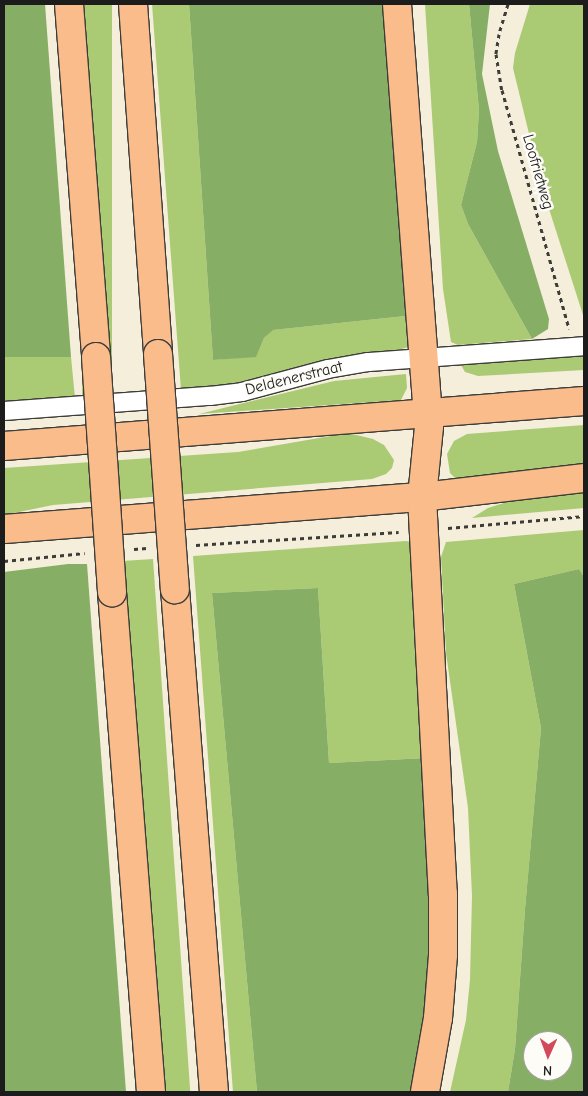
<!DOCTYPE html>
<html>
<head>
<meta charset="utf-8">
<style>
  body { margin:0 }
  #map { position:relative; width:588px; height:1096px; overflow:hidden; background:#f4eedb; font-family:"Comic Neue",sans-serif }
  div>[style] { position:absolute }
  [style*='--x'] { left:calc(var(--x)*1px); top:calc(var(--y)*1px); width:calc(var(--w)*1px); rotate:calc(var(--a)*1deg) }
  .green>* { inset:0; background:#aaca73; transform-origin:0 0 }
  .forest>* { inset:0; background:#87ae65 }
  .path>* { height:3px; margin-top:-1.5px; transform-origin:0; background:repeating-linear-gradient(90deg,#3c3c39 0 4px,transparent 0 8px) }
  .roads { filter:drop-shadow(1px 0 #3c3c39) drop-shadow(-1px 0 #3c3c39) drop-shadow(0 1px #3c3c39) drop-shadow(0 -1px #3c3c39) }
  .minor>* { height:18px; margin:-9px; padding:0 9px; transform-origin:9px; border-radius:9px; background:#fff }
  .primary>* { height:28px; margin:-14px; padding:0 14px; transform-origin:14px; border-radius:14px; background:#fabc8b }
  .motorway>* { height:28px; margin:-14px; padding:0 14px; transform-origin:14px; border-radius:14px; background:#fabc8b }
  .bridges { filter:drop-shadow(1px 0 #3c3c39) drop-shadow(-1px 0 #3c3c39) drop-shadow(0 1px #3c3c39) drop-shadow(0 -1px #3c3c39) }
  .motorway-bridge>* { height:28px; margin:-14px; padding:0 14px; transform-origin:14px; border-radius:14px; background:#fabc8b }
  span { translate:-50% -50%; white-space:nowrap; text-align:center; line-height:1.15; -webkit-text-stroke:5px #fdfcf7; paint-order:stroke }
  .street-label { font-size:16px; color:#1c1c1c }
  .frame { position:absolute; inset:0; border:5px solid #1c1c1c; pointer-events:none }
  .north { position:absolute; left:523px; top:1031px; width:50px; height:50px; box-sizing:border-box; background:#fdfcf7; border:1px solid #a3a29f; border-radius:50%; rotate:182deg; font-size:14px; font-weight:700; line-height:20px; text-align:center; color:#1c1c1c }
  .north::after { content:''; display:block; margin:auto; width:18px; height:22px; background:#d1495b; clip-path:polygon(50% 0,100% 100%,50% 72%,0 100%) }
</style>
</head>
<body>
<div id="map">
  <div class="green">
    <div style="left:82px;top:4px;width:30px;height:392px"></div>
    <div style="clip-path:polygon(152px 4px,189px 4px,213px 360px,256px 356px,264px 338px,272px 330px,415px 315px,417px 345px,393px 351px,363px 355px,236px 384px,181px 390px)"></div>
    <div style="clip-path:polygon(425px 4px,469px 4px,479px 110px,477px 142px,461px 205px,468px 224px,532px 339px,458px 345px,451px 342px,443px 289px)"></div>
    <div style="clip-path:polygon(530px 4px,584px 4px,584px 318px,542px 187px,513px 68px,515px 53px)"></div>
    <div style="clip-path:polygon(584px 353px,584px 370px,478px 376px,465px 372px,460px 363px)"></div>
    <div style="clip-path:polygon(4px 357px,71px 357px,75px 398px,4px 403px)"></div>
    <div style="clip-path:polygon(406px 374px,407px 388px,401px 400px,199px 414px,334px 381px)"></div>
    <div style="clip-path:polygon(584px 425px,584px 473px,461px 484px,450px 473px,447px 454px,454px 441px,467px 434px)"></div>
    <div style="clip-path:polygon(348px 433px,373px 439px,384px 445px,394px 460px,392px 468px,386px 474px,372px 479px,53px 505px,4px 515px,4px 468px,238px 452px)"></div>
    <div style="clip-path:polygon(584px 490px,584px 508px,472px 518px,488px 508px,507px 502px)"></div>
    <div style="clip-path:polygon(584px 530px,584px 577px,579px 569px,514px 584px,541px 728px,525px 909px,515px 1049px,508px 1092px,450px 1092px,466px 1020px,470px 980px,472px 896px,468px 808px,446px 653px,441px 557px,446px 542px)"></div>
    <div style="clip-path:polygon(406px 541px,415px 543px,426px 758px,329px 763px,318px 588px,212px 593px,257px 1092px,233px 1092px,193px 556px)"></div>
    <div style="left:153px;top:559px;width:534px;height:34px;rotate:86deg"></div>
  </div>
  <div class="forest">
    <div style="clip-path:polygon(4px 4px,45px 4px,71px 357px,4px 357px)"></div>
    <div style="clip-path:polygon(189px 4px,393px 4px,415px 315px,273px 330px,264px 338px,256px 357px,213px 360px)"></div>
    <div style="clip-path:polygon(469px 4px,490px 4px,482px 74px,498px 151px,549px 319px,548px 329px,532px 339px,468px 224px,461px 205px,477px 142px,479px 110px)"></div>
    <div style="clip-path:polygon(68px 564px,87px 564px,126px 1092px,4px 1092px,4px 572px)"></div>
    <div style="clip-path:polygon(evenodd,579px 569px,584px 577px,584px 1092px,508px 1092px,515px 1049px,525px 909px,541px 728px,514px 584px,579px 569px,533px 1041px,563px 1041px,563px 1071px,533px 1071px,533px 1041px)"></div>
    <div style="clip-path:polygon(318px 588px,329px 763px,426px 758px,432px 961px,415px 1092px,257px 1092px,212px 593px)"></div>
  </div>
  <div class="path">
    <div style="--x:508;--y:4;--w:31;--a:107"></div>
    <div style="--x:499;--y:34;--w:20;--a:99"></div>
    <div style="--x:496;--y:54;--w:36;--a:81"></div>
    <div style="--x:502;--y:90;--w:248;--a:74.3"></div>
    <div style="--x:448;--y:528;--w:137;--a:-5"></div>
    <div style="--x:196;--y:545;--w:203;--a:-3.7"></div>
    <div style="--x:134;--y:549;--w:13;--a:-4"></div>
    <div style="--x:4;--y:561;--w:81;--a:-5.6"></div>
  </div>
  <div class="roads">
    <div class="minor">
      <div style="--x:4;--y:411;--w:207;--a:-4.2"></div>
      <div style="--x:210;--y:396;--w:32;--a:-7"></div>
      <div style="--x:242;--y:392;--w:89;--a:-15"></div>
      <div style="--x:328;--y:369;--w:41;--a:-9.9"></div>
      <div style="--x:368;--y:362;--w:217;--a:-4.2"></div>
    </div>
    <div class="primary">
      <div style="--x:4;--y:446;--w:582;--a:-4.44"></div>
      <div style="--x:4;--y:529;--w:419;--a:-4.4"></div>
      <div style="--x:422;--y:497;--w:163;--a:-6.7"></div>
    </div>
    <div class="motorway">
      <div style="--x:69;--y:4;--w:354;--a:85.6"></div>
      <div style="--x:133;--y:4;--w:351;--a:85.9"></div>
      <div style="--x:397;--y:4;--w:424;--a:85.7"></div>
      <div style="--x:429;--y:427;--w:70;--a:95.7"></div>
      <div style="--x:422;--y:497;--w:398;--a:87"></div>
      <div style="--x:443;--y:894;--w:61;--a:90"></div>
      <div style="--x:443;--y:955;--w:63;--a:94.5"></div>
      <div style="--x:438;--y:1018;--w:75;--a:100"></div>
      <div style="--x:175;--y:589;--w:505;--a:85.57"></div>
      <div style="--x:112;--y:592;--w:502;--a:85.54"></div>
    </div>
  </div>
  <div class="bridges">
    <div class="motorway-bridge">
      <div style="--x:158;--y:354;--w:236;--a:85.9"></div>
      <div style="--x:96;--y:357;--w:236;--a:86.1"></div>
    </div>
  </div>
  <div class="street-label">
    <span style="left:538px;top:172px;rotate:74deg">Loofrietweg</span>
    <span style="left:294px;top:378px;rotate:-14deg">Deldenerstraat</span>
  </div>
  <div class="frame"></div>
  <div class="north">N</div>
</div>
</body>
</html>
